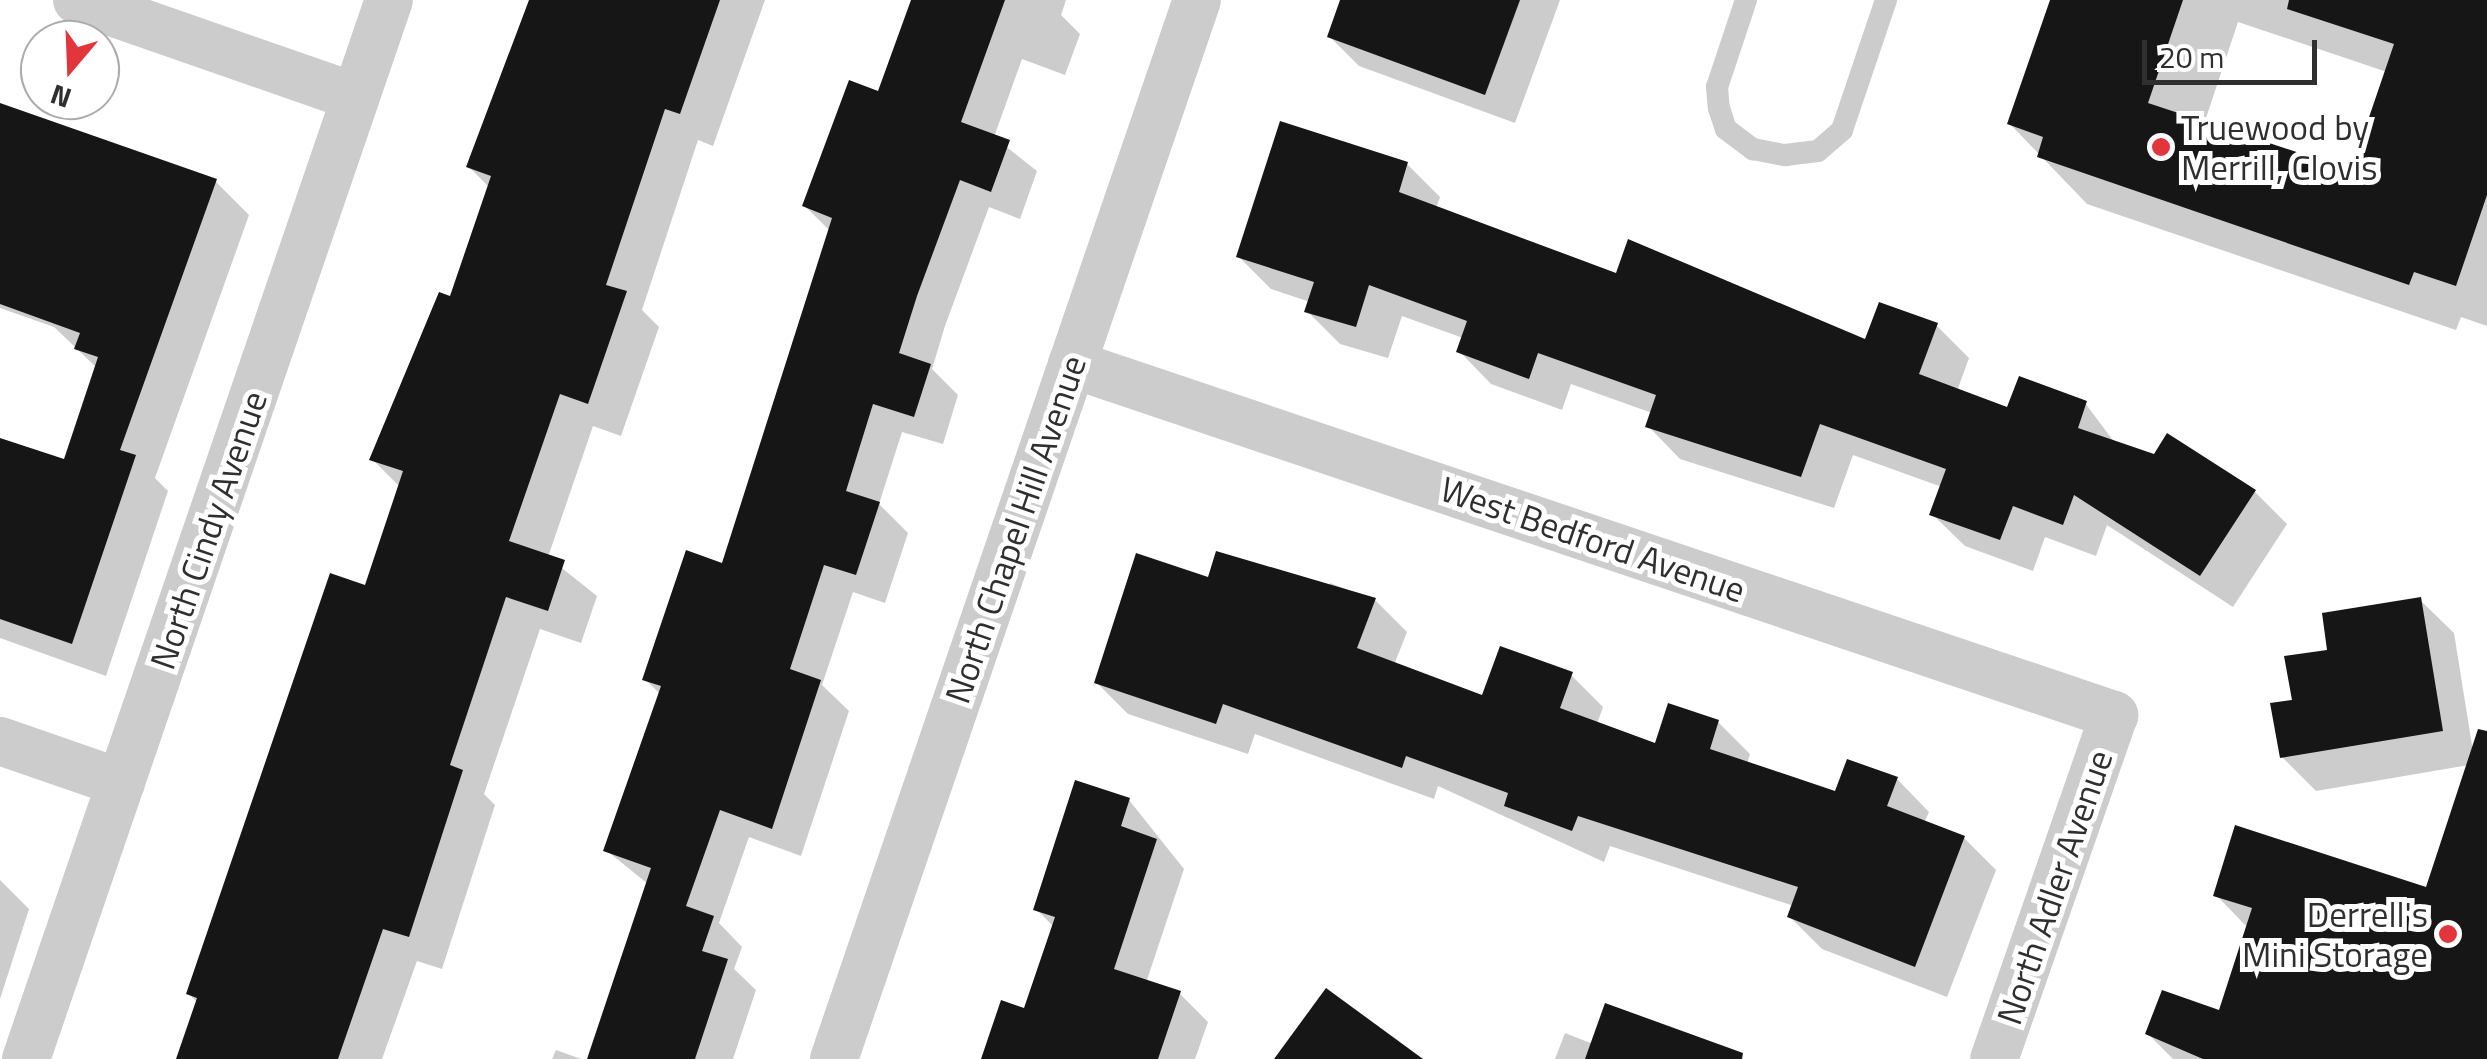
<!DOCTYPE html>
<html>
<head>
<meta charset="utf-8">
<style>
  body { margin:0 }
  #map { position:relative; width:2487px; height:1059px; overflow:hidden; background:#fff; font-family:"Titillium Web",sans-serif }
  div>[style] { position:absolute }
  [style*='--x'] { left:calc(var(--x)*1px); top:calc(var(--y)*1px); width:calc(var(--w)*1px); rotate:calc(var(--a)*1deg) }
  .shadow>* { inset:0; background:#0003 }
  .building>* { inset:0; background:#161616 }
  .service>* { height:22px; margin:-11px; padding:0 11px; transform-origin:11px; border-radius:11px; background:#ccc }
  .minor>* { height:48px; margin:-24px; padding:0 24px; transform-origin:24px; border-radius:24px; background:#ccc }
  .dots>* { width:28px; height:28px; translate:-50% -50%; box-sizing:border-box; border:5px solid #fff; border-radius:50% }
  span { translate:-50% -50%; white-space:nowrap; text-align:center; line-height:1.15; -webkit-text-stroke:10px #fff; paint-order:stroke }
  .poi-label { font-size:35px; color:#2f2f2f }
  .left { translate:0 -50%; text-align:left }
  .right { translate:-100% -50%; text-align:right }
  .street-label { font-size:35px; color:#2f2f2f }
  .north { position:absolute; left:20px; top:20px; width:100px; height:100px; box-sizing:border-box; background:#fff; border:2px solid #acacac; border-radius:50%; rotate:199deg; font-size:28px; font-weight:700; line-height:40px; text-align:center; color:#2f2f2f }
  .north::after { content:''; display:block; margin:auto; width:35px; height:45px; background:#e2353c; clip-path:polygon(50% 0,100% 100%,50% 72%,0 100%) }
  .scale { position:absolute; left:2142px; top:40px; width:175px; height:45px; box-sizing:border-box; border:5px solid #2f2f2f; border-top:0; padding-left:12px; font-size:30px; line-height:35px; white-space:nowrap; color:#2f2f2f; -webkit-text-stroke:8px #fff; paint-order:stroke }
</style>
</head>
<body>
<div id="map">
  <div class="shadow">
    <div style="clip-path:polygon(530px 0,765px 0,713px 146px,698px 140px,642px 310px,659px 327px,621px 436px,593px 426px,548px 557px,597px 596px,581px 643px,540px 629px,484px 794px,495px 805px,442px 969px,417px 961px,382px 1059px,178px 1059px,198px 1003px,188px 993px,366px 588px,400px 487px,372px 459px,452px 300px,490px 188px,469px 167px)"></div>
    <div style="clip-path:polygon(914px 0,1066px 0,1061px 15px,1080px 34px,1065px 75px,1022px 59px,994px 137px,1037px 171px,1020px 219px,989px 207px,945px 326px,932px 369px,958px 395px,943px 444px,902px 432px,879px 504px,908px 533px,885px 603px,853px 592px,822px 685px,849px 711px,801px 856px,749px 837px,719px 923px,742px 947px,734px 969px,756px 990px,733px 1059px,589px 1059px,648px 884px,606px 850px,661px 695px,645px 679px,724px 566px,830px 231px,805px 206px,880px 94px)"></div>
    <div style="clip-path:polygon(1343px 0,1560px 0,1515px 123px,1359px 66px,1329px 36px)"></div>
    <div style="clip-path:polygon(evenodd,2052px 0,2487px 0,2487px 326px,2461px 317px,2456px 330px,2087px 204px,2010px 124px,2052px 0,2238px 22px,2387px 72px,2353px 174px,2204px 124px,2238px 22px)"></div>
    <div style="clip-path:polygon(0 105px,215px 181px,249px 215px,155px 478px,168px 491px,106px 676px,0 638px,0 440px,65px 462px,97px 368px,54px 327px,0 308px)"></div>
    <div style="clip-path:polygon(1407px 164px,1440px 197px,1436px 209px,1617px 276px,1867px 342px,1936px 325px,1969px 358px,1957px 391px,2009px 411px,2085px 403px,2115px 443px,2255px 492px,2287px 524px,2233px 607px,2107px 525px,2096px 556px,2045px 537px,2033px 571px,1965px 546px,1932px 514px,1942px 487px,1853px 455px,1834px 508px,1680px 459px,1648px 426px,1652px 413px,1571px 384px,1562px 410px,1491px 384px,1459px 351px,1463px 338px,1402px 316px,1388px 358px,1340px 344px,1307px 311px,1310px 302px,1271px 289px,1239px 257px)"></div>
    <div style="clip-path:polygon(1210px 580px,1327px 591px,1330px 583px,1375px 600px,1407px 632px,1394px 665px,1484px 698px,1571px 675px,1603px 707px,1597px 724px,1657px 746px,1718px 722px,1750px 754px,1747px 764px,1836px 794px,1897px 779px,1929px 812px,1924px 823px,1964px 838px,1996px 870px,1947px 997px,1822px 949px,1790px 917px,1794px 906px,1610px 846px,1604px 862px,1438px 786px,1434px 799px,1255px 734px,1248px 754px,1128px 714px,1096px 682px)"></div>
    <div style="clip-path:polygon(2420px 600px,2454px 633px,2475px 764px,2316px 791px,2282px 757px,2330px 652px)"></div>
    <div style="clip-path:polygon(1129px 800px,1184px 869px,1146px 983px,1179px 993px,1208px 1022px,1195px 1059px,982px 1059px,1026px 1011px,1054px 927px,1036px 909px)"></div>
    <div style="clip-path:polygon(2487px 812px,2487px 1059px,2173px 1059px,2148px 1034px,2220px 1014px,2248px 928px,2216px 895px,2427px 891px)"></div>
    <div style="clip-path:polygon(0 880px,29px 909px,0 999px)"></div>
    <div style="clip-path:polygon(1565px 1033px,1593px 1044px,1727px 1059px,1555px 1059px)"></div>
    <div style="clip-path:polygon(556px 1050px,581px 1059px,552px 1059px)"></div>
  </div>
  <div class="building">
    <div style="clip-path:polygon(529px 0,720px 0,680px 114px,665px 109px,606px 285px,627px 291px,588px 404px,560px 394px,509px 541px,565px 560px,548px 611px,506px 597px,450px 765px,463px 770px,409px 937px,383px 929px,338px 1059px,176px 1059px,197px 998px,186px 994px,330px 573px,365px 585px,403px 471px,369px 460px,439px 292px,450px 296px,491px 176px,466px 167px)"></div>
    <div style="clip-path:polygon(911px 0,1005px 0,961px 122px,1010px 140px,991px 192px,960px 180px,917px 296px,899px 353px,931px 364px,914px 417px,873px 404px,846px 491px,880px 502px,856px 575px,824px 565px,790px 669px,821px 680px,772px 829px,720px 810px,686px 906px,714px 916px,702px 951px,728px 959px,695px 1059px,587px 1059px,651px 868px,603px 851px,661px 686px,642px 680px,686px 550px,722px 563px,832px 218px,802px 206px,849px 80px,878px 91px)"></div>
    <div style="clip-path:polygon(1340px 0,1520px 0,1485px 95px,1327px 37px)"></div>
    <div style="clip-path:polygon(2050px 0,2183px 0,2148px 103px,2351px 170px,2394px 44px,2287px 9px,2289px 0,2487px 0,2487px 195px,2456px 286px,2414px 272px,2409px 285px,2037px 157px,2043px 137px,2007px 124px)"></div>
    <div style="clip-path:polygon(0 103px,217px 179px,120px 450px,136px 455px,72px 644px,0 619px,0 438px,64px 459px,98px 357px,74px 349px,80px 333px,0 304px)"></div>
    <div style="clip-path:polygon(1280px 121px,1408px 162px,1399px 192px,1616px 273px,1628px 239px,1865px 339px,1879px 302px,1938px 323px,1919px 374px,2007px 407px,2019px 376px,2087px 401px,2078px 428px,2154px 454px,2167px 433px,2256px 490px,2200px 576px,2074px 495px,2063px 525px,2013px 506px,2000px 540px,1929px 515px,1946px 469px,1820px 424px,1801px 477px,1645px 427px,1656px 395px,1538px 353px,1529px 379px,1456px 352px,1467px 321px,1369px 285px,1356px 327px,1304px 312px,1314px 282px,1236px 257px)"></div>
    <div style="clip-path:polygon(1216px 551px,1376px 598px,1357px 648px,1482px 695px,1500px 646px,1573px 672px,1560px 708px,1655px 743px,1668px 703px,1719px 720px,1710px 749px,1835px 791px,1847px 759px,1898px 777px,1887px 806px,1965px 836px,1915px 967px,1787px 917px,1798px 887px,1578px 816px,1572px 831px,1504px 806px,1508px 793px,1406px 756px,1402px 768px,1223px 704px,1216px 724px,1094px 683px,1136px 553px,1208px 577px)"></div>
    <div style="clip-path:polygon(2421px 597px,2443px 731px,2280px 758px,2270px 703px,2292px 700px,2284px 656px,2327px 650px,2322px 613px)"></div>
    <div style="clip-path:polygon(2478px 729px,2487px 731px,2487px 1059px,2203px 1059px,2145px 1034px,2162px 990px,2219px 1010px,2252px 908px,2213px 896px,2235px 825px,2426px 887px)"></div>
    <div style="clip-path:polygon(1075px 780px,1130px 798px,1121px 826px,1157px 839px,1114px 969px,1181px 991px,1158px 1059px,981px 1059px,1001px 1000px,1024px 1008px,1055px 917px,1033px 910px)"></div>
    <div style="clip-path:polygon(1326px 988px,1423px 1059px,1274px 1059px)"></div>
    <div style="clip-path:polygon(1605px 1003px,1743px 1053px,1742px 1059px,1585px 1059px)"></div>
  </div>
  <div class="service">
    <div style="--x:1746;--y:0;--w:92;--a:108.4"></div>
    <div style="--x:1717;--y:87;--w:21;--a:85"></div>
    <div style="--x:1719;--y:108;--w:22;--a:72"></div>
    <div style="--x:1726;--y:129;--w:34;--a:37"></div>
    <div style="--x:1753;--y:149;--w:33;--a:11"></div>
    <div style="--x:1785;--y:155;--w:33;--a:-7"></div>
    <div style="--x:1818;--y:151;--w:32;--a:-41"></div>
    <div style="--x:1842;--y:130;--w:137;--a:-71.3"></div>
  </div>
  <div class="minor">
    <div style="--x:77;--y:0;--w:295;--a:19.2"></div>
    <div style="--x:1072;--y:364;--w:1100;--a:18.62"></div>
    <div style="--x:2114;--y:715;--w:364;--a:109.2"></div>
    <div style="--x:0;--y:741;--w:128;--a:19.1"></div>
    <div style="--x:26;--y:1059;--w:1119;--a:-71.08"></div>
    <div style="--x:834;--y:1059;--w:1119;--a:-71.08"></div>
  </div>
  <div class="dots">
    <div style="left:2161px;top:147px;background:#e2353c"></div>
    <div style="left:2448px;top:934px;background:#e2353c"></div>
  </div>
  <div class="poi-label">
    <span class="left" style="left:2181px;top:147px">Truewood by<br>Merrill, Clovis</span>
    <span class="right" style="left:2428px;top:934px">Derrell's<br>Mini Storage</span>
  </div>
  <div class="street-label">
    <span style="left:1015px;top:529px;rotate:-71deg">North Chapel Hill Avenue</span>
    <span style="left:208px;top:530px;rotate:-71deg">North Cindy Avenue</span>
    <span style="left:1593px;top:539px;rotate:19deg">West Bedford Avenue</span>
    <span style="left:2054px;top:887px;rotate:-71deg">North Adler Avenue</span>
  </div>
  <div class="north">N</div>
  <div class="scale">20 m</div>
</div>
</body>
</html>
